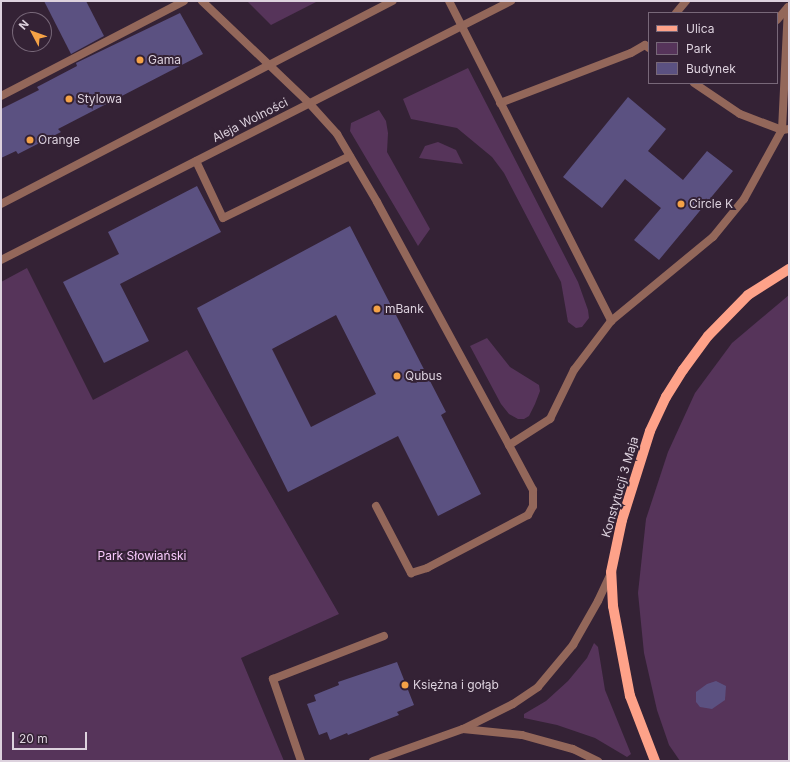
<!DOCTYPE html>
<html>
<head>
<meta charset="utf-8">
<style>
  body { margin:0 }
  #map { position:relative; width:790px; height:762px; overflow:hidden; background:#342235; font-family:Inter,sans-serif }
  div>[style] { position:absolute }
  [style*='--x'] { left:calc(var(--x)*1px); top:calc(var(--y)*1px); width:calc(var(--w)*1px); rotate:calc(var(--a)*1deg) }
  .green>* { inset:0; background:#56345a }
  .building>* { inset:0; background:#5b5181 }
  .service>* { height:8px; margin:-4px; padding:0 4px; transform-origin:4px; border-radius:4px; background:#93675a }
  .minor>* { height:8px; margin:-4px; padding:0 4px; transform-origin:4px; border-radius:4px; background:#93675a }
  .tertiary>* { height:8px; margin:-4px; padding:0 4px; transform-origin:4px; border-radius:4px; background:#93675a }
  .primary>* { height:10px; margin:-5px; padding:0 5px; transform-origin:5px; border-radius:5px; background:#fea289 }
  .dots>* { width:11px; height:11px; translate:-50% -50%; box-sizing:border-box; border:2px solid #342235; border-radius:50% }
  span { translate:-50% -50%; white-space:nowrap; text-align:center; line-height:1.15; -webkit-text-stroke:4px #342235; paint-order:stroke }
  .poi-label { font-size:12px; color:#ddd2de }
  .left { translate:0 -50%; text-align:left }
  .street-label { font-size:12px; color:#ddd2de }
  .park-label { font-size:12px; color:#f9cafd }
  .frame { position:absolute; inset:0; border:2px solid #ddd2de; pointer-events:none }
  .legend { position:absolute; left:648px; top:12px; width:130px; height:72px; box-sizing:border-box; background:#342235; border:1px solid #786879; margin:0; padding:5px 7px; list-style:none; font-size:12px; color:#ddd2de }
  .legend li { display:flex; align-items:center; gap:8px; height:20px }
  .legend b { width:20px; border:1px solid #786879 }
  .north { position:absolute; left:12px; top:12px; width:40px; height:40px; box-sizing:border-box; background:#342235; border:1px solid #786879; border-radius:50%; rotate:311deg; font-size:11px; font-weight:700; line-height:16px; text-align:center; color:#ddd2de }
  .north::after { content:''; display:block; margin:auto; width:14px; height:18px; background:#f5a246; clip-path:polygon(50% 0,100% 100%,50% 72%,0 100%) }
  .scale { position:absolute; left:12px; top:732px; width:75px; height:18px; box-sizing:border-box; border:2px solid #ddd2de; border-top:0; padding-left:5px; font-size:12px; line-height:14px; white-space:nowrap; color:#ddd2de; -webkit-text-stroke:3px #342235; paint-order:stroke }
</style>
</head>
<body>
<div id="map">
  <div class="green">
    <div style="clip-path:polygon(247px 1px,318px 1px,271px 25px)"></div>
    <div style="clip-path:polygon(468px 68px,578px 282px,588px 310px,589px 318px,582px 327px,576px 328px,568px 322px,561px 282px,504px 173px,492px 157px,457px 128px,411px 119px,403px 99px)"></div>
    <div style="clip-path:polygon(379px 110px,386px 121px,388px 133px,387px 152px,430px 229px,418px 246px,350px 131px,351px 123px)"></div>
    <div style="clip-path:polygon(438px 142px,456px 150px,463px 164px,419px 158px,425px 146px)"></div>
    <div style="clip-path:polygon(27px 268px,93px 400px,187px 350px,339px 614px,241px 658px,284px 761px,1px 761px,1px 282px)"></div>
    <div style="clip-path:polygon(789px 295px,789px 761px,680px 761px,669px 745px,657px 710px,644px 653px,638px 593px,646px 519px,668px 452px,695px 393px,732px 343px)"></div>
    <div style="clip-path:polygon(487px 338px,510px 367px,539px 385px,540px 391px,535px 404px,529px 416px,524px 419px,518px 419px,509px 414px,501px 404px,470px 346px)"></div>
    <div style="clip-path:polygon(594px 643px,598px 647px,605px 690px,631px 754px,627px 757px,595px 738px,557px 725px,524px 718px,524px 714px,546px 701px,568px 681px,587px 658px)"></div>
  </div>
  <div class="building">
    <div style="clip-path:polygon(44px 1px,86px 1px,104px 36px,71px 54px)"></div>
    <div style="clip-path:polygon(180px 13px,203px 54px,58px 129px,61px 132px,18px 154px,16px 151px,1px 158px,1px 109px,39px 90px,37px 87px,77px 66px,76px 63px)"></div>
    <div style="clip-path:polygon(628px 97px,666px 129px,648px 151px,683px 180px,707px 151px,733px 171px,659px 260px,634px 240px,661px 208px,625px 179px,602px 208px,563px 177px)"></div>
    <div style="clip-path:polygon(197px 186px,221px 232px,120px 284px,149px 341px,104px 363px,63px 282px,119px 254px,108px 232px)"></div>
    <div style="clip-path:polygon(evenodd,350px 226px,446px 412px,441px 415px,481px 494px,438px 516px,398px 436px,288px 492px,197px 308px,350px 226px,336px 315px,376px 394px,311px 427px,272px 349px,336px 315px)"></div>
    <div style="clip-path:polygon(397px 662px,414px 705px,397px 712px,399px 715px,348px 735px,347px 733px,330px 740px,327px 732px,319px 735px,307px 704px,316px 701px,314px 695px,339px 685px,338px 682px)"></div>
    <div style="clip-path:polygon(716px 681px,726px 686px,725px 700px,712px 709px,700px 707px,696px 702px,696px 692px,707px 684px)"></div>
  </div>
  <div class="service">
    <div style="--x:676;--y:13;--w:16;--a:-50"></div>
    <div style="--x:777;--y:20;--w:17;--a:-50"></div>
    <div style="--x:694;--y:83;--w:55;--a:34"></div>
    <div style="--x:740;--y:114;--w:45;--a:20.9"></div>
    <div style="--x:782;--y:130;--w:7;--a:-8"></div>
    <div style="--x:1;--y:96;--w:206;--a:-27.4"></div>
    <div style="--x:309;--y:103;--w:42;--a:47.9"></div>
    <div style="--x:337;--y:134;--w:79;--a:59.5"></div>
    <div style="--x:377;--y:202;--w:277;--a:61.5"></div>
    <div style="--x:509;--y:445;--w:49;--a:-32.4"></div>
    <div style="--x:550;--y:419;--w:55;--a:-63.9"></div>
    <div style="--x:574;--y:370;--w:61;--a:-52.9"></div>
    <div style="--x:611;--y:321;--w:132;--a:-39.5"></div>
    <div style="--x:713;--y:237;--w:49;--a:-50.8"></div>
    <div style="--x:744;--y:199;--w:79;--a:-61.2"></div>
    <div style="--x:782;--y:130;--w:123;--a:-87.2"></div>
    <div style="--x:500;--y:103;--w:140;--a:-20.9"></div>
    <div style="--x:631;--y:53;--w:16;--a:-30"></div>
    <div style="--x:645;--y:45;--w:5;--a:37"></div>
    <div style="--x:196;--y:161;--w:63;--a:64.7"></div>
    <div style="--x:223;--y:218;--w:141;--a:-26"></div>
    <div style="--x:376;--y:506;--w:76;--a:62.4"></div>
    <div style="--x:411;--y:573;--w:17;--a:-17"></div>
    <div style="--x:427;--y:568;--w:114;--a:-27.7"></div>
    <div style="--x:528;--y:515;--w:10;--a:-61"></div>
    <div style="--x:533;--y:506;--w:16;--a:-90"></div>
    <div style="--x:533;--y:490;--w:51;--a:-118.1"></div>
    <div style="--x:301;--y:761;--w:87;--a:-108.9"></div>
    <div style="--x:273;--y:679;--w:119;--a:-21.2"></div>
  </div>
  <div class="minor">
    <div style="--x:202;--y:1;--w:148;--a:43.6"></div>
    <div style="--x:449;--y:1;--w:359;--a:63.1"></div>
  </div>
  <div class="tertiary">
    <div style="--x:1;--y:204;--w:441;--a:-27.4"></div>
    <div style="--x:1;--y:260;--w:572;--a:-26.92"></div>
    <div style="--x:463;--y:729;--w:59;--a:5.8"></div>
    <div style="--x:522;--y:735;--w:53;--a:15.4"></div>
    <div style="--x:573;--y:749;--w:28;--a:26"></div>
    <div style="--x:373;--y:761;--w:96;--a:-19.6"></div>
    <div style="--x:463;--y:729;--w:56;--a:-26.6"></div>
    <div style="--x:513;--y:704;--w:30;--a:-34"></div>
    <div style="--x:538;--y:687;--w:55;--a:-50.2"></div>
    <div style="--x:573;--y:645;--w:51;--a:-60.4"></div>
    <div style="--x:598;--y:601;--w:31;--a:-65"></div>
  </div>
  <div class="primary">
    <div style="--x:655;--y:761;--w:70;--a:-111"></div>
    <div style="--x:630;--y:696;--w:92;--a:-100.7"></div>
    <div style="--x:613;--y:606;--w:34;--a:-93"></div>
    <div style="--x:611;--y:572;--w:53;--a:-78.1"></div>
    <div style="--x:622;--y:520;--w:93;--a:-72.5"></div>
    <div style="--x:650;--y:431;--w:38;--a:-65"></div>
    <div style="--x:666;--y:397;--w:32;--a:-58"></div>
    <div style="--x:683;--y:370;--w:42;--a:-53.7"></div>
    <div style="--x:708;--y:336;--w:57;--a:-45.7"></div>
    <div style="--x:748;--y:295;--w:49;--a:-32.4"></div>
  </div>
  <div class="dots">
    <div style="left:140px;top:60px;background:#f5a246"></div>
    <div style="left:69px;top:99px;background:#f5a246"></div>
    <div style="left:30px;top:140px;background:#f5a246"></div>
    <div style="left:681px;top:204px;background:#f5a246"></div>
    <div style="left:377px;top:309px;background:#f5a246"></div>
    <div style="left:397px;top:376px;background:#f5a246"></div>
    <div style="left:405px;top:685px;background:#f5a246"></div>
  </div>
  <div class="poi-label">
    <span class="left" style="left:148px;top:60px">Gama</span>
    <span class="left" style="left:77px;top:99px">Stylowa</span>
    <span class="left" style="left:38px;top:140px">Orange</span>
    <span class="left" style="left:689px;top:204px">Circle K</span>
    <span class="left" style="left:385px;top:309px">mBank</span>
    <span class="left" style="left:405px;top:376px">Qubus</span>
    <span class="left" style="left:413px;top:685px">Księżna i gołąb</span>
  </div>
  <div class="street-label">
    <span style="left:250px;top:120px;rotate:-27deg">Aleja Wolności</span>
    <span style="left:620px;top:487px;rotate:-74deg">Konstytucji 3 Maja</span>
  </div>
  <div class="park-label">
    <span style="left:142px;top:556px">Park Słowiański</span>
  </div>
  <div class="frame"></div>
  <ul class="legend">
  <li><b style="height:5px;background:#fea289"></b>Ulica</li>
  <li><b style="height:11px;background:#56345a"></b>Park</li>
  <li><b style="height:11px;background:#5b5181"></b>Budynek</li>
  </ul>
  <div class="north">N</div>
  <div class="scale">20 m</div>
</div>
</body>
</html>
